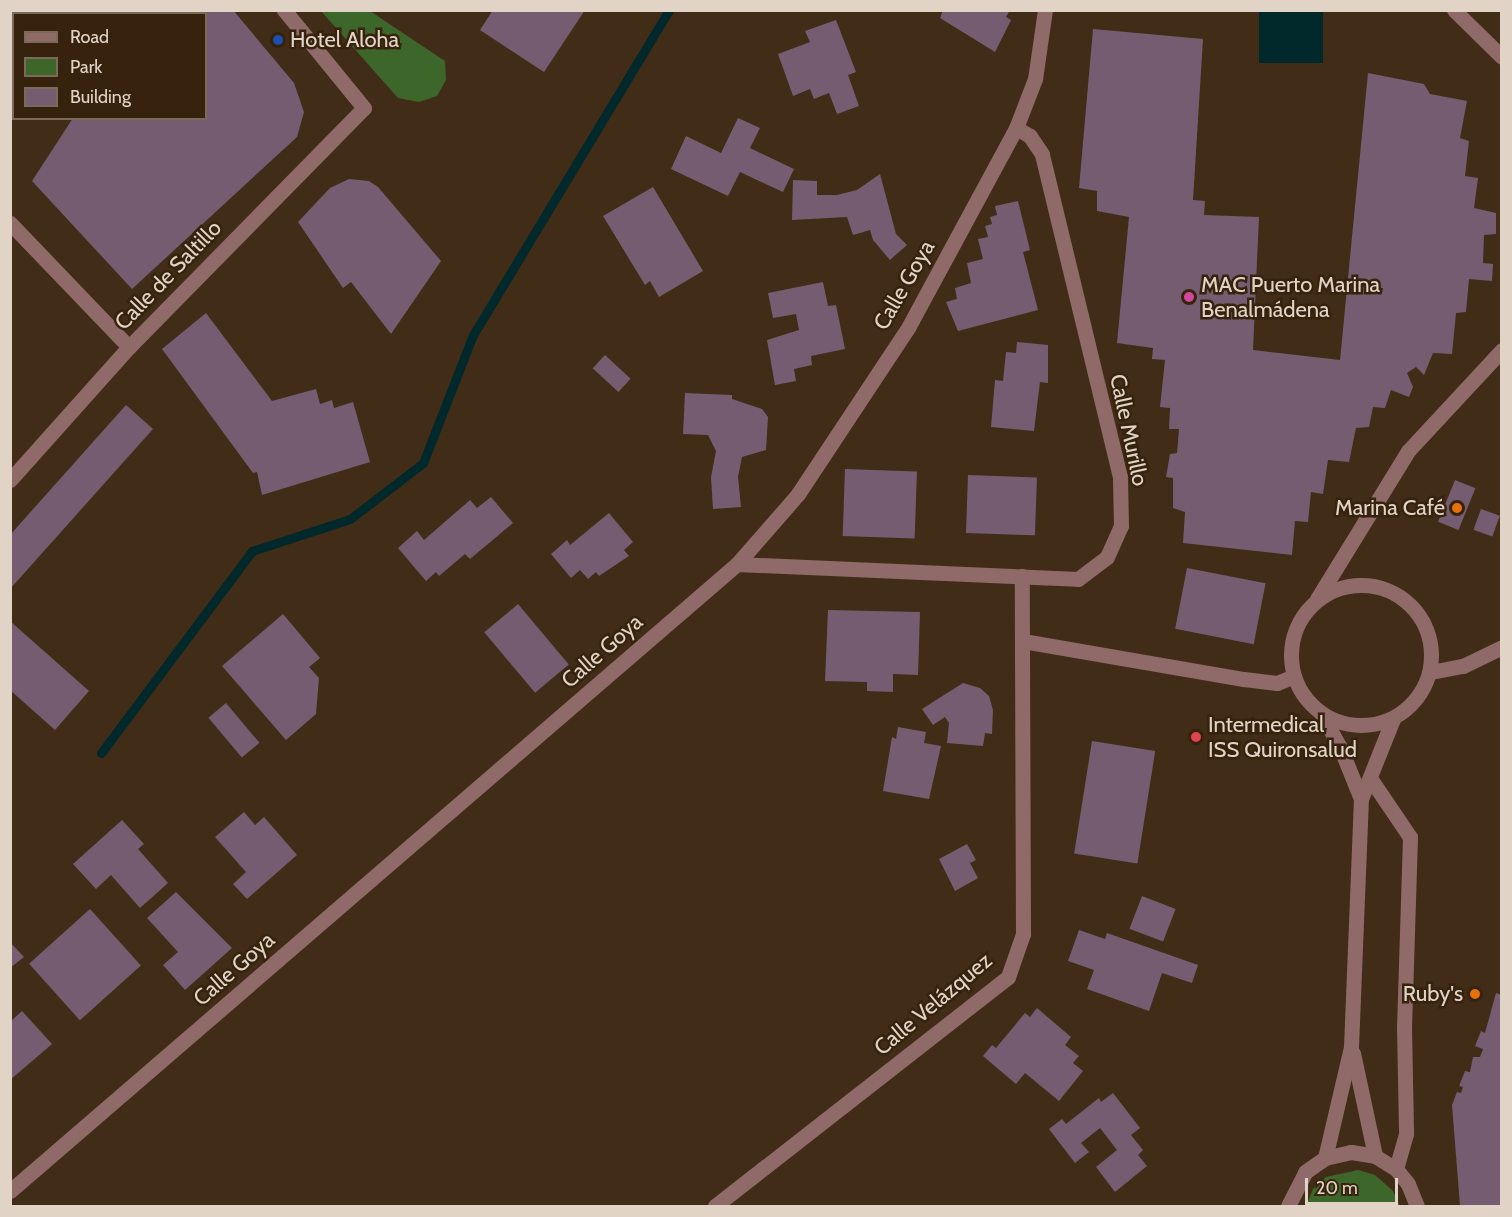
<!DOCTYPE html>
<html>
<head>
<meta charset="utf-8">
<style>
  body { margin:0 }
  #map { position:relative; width:1512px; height:1217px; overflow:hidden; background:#412d17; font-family:Cabin,sans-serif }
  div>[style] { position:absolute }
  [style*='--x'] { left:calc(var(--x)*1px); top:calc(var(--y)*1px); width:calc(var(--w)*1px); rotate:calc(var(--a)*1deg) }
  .green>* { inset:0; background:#3d662b }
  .water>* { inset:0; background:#01282a; transform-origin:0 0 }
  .stream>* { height:9px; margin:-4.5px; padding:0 4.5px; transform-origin:4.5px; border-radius:4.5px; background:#01282a }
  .building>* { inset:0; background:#755c71; transform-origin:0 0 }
  .minor>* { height:15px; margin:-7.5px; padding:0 7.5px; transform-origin:7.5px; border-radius:7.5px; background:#8f6a68 }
  .minor>.ring { margin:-7.5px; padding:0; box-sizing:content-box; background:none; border:15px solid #8f6a68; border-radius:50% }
  .dots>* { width:16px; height:16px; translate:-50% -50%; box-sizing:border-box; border:3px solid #37230d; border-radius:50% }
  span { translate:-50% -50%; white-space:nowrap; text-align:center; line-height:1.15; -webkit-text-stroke:5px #37230d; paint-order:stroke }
  .poi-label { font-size:22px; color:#e1d4c7 }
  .left { translate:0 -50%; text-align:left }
  .right { translate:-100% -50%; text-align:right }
  .street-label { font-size:22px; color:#e1d4c7 }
  .frame { position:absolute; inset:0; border:12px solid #e1d4c7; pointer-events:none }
  .legend { position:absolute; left:12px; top:12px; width:195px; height:108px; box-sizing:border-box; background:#37230d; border:2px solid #7b6a57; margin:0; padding:8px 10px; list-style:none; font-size:18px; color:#e1d4c7 }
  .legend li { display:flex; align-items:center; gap:12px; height:30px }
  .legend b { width:30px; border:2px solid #7b6a57 }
  .scale { position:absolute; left:1305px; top:1178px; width:93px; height:27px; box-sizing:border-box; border:3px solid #e1d4c7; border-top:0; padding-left:8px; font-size:18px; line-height:21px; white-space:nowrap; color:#e1d4c7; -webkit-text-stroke:4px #37230d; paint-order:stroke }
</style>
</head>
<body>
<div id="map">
  <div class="green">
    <div style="clip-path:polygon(321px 11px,370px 11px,445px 61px,446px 80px,437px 96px,419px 102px,398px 98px)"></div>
    <div style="clip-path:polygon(1358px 1170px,1375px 1175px,1393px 1191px,1400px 1206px,1306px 1206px,1313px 1189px,1326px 1177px)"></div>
  </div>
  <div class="water">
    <div style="left:1259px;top:11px;width:64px;height:52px"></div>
  </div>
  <div class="stream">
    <div style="--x:101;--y:753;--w:252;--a:-53.2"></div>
    <div style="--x:252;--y:551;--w:103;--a:-18.1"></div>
    <div style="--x:350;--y:519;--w:92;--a:-37.5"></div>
    <div style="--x:423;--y:463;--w:137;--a:-68.7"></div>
    <div style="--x:473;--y:335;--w:380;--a:-58.9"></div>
  </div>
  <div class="building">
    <div style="clip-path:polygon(145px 10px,233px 10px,294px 83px,304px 112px,297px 137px,132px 289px,32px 181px,73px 118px,206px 118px,206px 14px,142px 14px)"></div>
    <div style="clip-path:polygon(493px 10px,585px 10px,544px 72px,480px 30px)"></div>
    <div style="clip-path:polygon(943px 10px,1010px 10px,1006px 17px,1011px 20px,995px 52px,940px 18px)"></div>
    <div style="clip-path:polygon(836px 20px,856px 72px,848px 75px,859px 106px,837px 114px,829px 93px,814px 99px,810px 89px,793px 96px,778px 54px,810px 42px,805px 31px)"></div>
    <div style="clip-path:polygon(1093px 29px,1203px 39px,1193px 200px,1205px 201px,1204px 215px,1259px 217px,1253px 350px,1340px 360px,1368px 73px,1424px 84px,1430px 94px,1467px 101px,1460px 138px,1469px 141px,1465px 176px,1478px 178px,1474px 208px,1496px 213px,1496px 234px,1484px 235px,1483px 263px,1493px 264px,1492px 281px,1469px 279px,1466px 312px,1456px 313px,1452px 354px,1433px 353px,1424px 375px,1416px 367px,1407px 373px,1413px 387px,1409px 397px,1391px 390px,1385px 408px,1373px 407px,1369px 427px,1356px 428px,1349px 462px,1328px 460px,1323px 494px,1311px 492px,1308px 522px,1295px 521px,1292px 555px,1183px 543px,1185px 512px,1173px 508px,1173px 478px,1166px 477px,1170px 454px,1177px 453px,1179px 429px,1169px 429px,1170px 408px,1160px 407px,1165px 360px,1152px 359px,1153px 348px,1117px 343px,1129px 217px,1097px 211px,1097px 191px,1079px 188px)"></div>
    <div style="clip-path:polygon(738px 118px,760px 128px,750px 148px,794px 169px,783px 192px,740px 172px,728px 196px,671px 169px,686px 136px,721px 153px)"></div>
    <div style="clip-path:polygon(880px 174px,896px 234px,907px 245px,890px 260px,873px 240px,870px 230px,853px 235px,847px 217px,792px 220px,793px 180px,817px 181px,817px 195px,837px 195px,857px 190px)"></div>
    <div style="clip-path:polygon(349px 179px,369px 181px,378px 187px,441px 261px,391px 334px,351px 282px,343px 288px,298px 222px,330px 188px)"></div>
    <div style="clip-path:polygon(653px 187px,703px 271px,659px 297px,650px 281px,645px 285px,603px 216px)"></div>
    <div style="clip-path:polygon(1018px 201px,1030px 250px,1023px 252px,1038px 310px,958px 331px,946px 302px,957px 299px,955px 288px,971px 283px,967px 263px,983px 259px,978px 239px,988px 237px,985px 226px,992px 224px,990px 217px,997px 215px,995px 206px)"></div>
    <div style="clip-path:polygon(823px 282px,828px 306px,836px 305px,845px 349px,811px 356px,812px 365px,794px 369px,796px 381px,775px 385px,767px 340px,799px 330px,796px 314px,773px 318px,768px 293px)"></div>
    <div style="clip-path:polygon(206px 313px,272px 401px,316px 389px,320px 404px,332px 400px,334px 408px,353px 402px,370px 462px,262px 495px,257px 472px,253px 473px,162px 349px)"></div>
    <div style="clip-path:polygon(1017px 342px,1048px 345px,1048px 383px,1040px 382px,1034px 431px,991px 427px,995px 380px,1003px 381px,1006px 352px,1016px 353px)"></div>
    <div style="left:605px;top:355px;width:35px;height:18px;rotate:43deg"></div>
    <div style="clip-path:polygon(685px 393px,732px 395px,732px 399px,762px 409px,768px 417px,766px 450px,742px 457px,738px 477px,741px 507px,713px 509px,711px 477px,716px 451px,708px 435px,683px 434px)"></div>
    <div style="clip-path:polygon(126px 405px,153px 429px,10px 589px,10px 535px)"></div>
    <div style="left:845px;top:469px;width:72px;height:67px;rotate:2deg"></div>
    <div style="left:968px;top:475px;width:69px;height:58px;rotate:2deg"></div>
    <div style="left:1455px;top:480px;width:22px;height:45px;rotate:22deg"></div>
    <div style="clip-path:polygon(491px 497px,513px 523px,470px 559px,465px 554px,439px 576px,436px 572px,426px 581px,398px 548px,417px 531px,424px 540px,470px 500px,477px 508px)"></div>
    <div style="left:1481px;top:509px;width:20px;height:22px;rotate:20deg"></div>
    <div style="clip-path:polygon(609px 513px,633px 542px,624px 550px,629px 556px,599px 576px,596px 572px,588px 579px,580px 570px,571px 578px,551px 554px,567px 540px,570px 545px)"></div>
    <div style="left:1187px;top:568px;width:80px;height:62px;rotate:11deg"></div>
    <div style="left:518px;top:604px;width:79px;height:44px;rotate:50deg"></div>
    <div style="clip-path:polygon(828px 610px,920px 612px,918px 675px,893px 674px,893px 692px,867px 691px,867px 682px,825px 681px)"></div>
    <div style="clip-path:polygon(283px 614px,320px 658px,309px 667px,319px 678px,316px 714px,286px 740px,222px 666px)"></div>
    <div style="clip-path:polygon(10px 621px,89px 691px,55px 730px,10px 690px)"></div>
    <div style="clip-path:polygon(963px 683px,980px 688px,989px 696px,993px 710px,992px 734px,985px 733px,983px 746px,947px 743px,949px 723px,945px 717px,933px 725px,922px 709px)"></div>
    <div style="left:226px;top:703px;width:52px;height:23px;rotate:50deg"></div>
    <div style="clip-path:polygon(898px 727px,926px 732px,924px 743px,941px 746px,929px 799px,883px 791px,892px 737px,896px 739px)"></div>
    <div style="left:1092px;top:741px;width:64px;height:114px;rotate:9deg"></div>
    <div style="clip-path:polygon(244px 812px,255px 825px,264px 817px,297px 855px,247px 899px,233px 884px,246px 872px,215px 837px)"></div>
    <div style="clip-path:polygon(122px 820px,144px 844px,138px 849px,168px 883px,140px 908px,111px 875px,96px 889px,73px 864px)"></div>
    <div style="clip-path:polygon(967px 844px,976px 860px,970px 863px,978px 878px,955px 891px,939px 859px)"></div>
    <div style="clip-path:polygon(176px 892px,232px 948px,185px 990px,163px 965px,178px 952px,147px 918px)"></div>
    <div style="left:1142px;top:896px;width:36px;height:35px;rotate:21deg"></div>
    <div style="left:90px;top:909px;width:76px;height:82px;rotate:48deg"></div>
    <div style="clip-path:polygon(1079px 930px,1105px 939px,1107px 933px,1198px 965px,1192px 983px,1162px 973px,1149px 1011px,1087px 989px,1094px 970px,1068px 961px)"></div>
    <div style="clip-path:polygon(10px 942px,24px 957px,10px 968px)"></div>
    <div style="clip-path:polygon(1496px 993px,1502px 995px,1502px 1206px,1460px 1206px,1452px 1105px,1457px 1092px,1461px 1093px,1463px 1087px,1459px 1086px,1465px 1071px,1470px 1072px,1473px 1057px,1480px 1057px,1483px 1049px,1475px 1046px,1481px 1031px,1485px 1033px)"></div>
    <div style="clip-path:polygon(1037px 1008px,1071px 1037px,1065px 1045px,1079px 1056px,1073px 1063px,1083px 1071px,1059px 1101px,1025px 1073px,1016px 1084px,983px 1056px,992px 1045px,996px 1048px,1025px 1013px,1030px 1017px)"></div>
    <div style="clip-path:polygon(22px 1011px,52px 1044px,10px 1080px,10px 1022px)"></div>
    <div style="clip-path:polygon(1113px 1093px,1140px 1128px,1131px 1135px,1143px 1150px,1138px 1155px,1147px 1166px,1115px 1192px,1096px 1167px,1117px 1150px,1100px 1128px,1081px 1143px,1089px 1152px,1075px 1163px,1049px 1129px,1062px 1119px,1066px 1124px,1099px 1098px,1101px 1102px)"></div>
  </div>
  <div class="minor">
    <div style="--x:1454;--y:10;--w:67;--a:44.4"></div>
    <div style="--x:10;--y:223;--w:172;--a:46.2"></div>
    <div style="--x:10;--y:480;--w:178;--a:-48.2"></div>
    <div style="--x:129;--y:347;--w:335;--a:-45.5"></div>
    <div style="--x:364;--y:108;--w:127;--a:-129.2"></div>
    <div style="--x:737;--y:564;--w:341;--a:2.5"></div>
    <div style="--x:1078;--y:579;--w:36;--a:-37"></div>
    <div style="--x:1107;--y:557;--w:34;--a:-66"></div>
    <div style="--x:1121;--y:526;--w:49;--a:-91.2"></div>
    <div style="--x:1120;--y:477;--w:332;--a:-103.6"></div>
    <div style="--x:1042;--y:154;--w:22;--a:-124"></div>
    <div style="--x:1030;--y:136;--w:16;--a:-150"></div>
    <div class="ring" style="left:1291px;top:585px;width:125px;height:125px"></div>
    <div style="--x:1317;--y:599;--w:174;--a:-58.4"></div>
    <div style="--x:1408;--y:451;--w:138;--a:-47.1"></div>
    <div style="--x:1023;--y:641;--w:224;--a:9.8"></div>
    <div style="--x:1244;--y:679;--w:33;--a:7"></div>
    <div style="--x:1277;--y:683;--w:18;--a:-22"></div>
    <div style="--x:1431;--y:672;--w:33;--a:-11"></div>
    <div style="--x:1463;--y:666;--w:43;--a:-26"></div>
    <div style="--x:1322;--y:715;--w:37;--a:61"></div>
    <div style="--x:1340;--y:747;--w:56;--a:68"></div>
    <div style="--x:1370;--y:778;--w:71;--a:55.9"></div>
    <div style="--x:1410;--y:837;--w:189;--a:91.8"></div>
    <div style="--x:1404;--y:1026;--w:108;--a:88.9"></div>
    <div style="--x:1406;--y:1134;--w:36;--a:106"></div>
    <div style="--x:1353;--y:1053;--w:105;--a:77.9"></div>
    <div style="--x:1325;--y:1158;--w:114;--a:-76.8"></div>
    <div style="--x:1351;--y:1047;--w:248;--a:-87.7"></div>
    <div style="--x:1361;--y:799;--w:86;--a:-68.2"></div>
    <div style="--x:10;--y:1191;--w:960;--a:-40.78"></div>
    <div style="--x:737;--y:564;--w:93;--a:-48.9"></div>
    <div style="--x:798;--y:494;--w:201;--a:-56.5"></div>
    <div style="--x:909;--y:326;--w:225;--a:-61.6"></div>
    <div style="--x:1016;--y:128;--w:53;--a:-68.8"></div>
    <div style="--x:1035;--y:79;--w:70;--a:-81.8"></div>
    <div style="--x:715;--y:1206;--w:372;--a:-38"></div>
    <div style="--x:1008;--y:977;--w:46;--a:-70.8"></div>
    <div style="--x:1023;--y:934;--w:358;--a:-90.2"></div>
    <div style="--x:1288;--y:1206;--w:38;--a:-63"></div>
    <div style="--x:1305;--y:1172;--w:24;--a:-35"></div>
    <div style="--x:1325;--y:1158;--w:27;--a:-13"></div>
    <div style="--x:1351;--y:1152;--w:24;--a:9"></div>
    <div style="--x:1375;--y:1156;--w:25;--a:32"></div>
    <div style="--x:1396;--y:1169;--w:19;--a:51"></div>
    <div style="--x:1408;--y:1184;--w:24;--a:68"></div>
  </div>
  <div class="dots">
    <div style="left:278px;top:40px;background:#1a4fb4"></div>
    <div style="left:1189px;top:297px;background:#d1479c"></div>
    <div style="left:1457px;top:508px;background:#e8710a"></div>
    <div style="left:1196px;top:737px;background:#e0444e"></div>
    <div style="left:1475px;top:994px;background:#e8710a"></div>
  </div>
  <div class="poi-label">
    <span class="left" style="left:290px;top:40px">Hotel Aloha</span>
    <span class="left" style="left:1201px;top:297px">MAC Puerto Marina<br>Benalmádena</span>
    <span class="right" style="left:1445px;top:508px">Marina Café</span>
    <span class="left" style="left:1208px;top:737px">Intermedical<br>ISS Quironsalud</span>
    <span class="right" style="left:1463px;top:994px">Ruby's</span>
  </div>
  <div class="street-label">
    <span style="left:168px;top:275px;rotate:-46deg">Calle de Saltillo</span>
    <span style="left:904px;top:285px;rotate:-60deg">Calle Goya</span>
    <span style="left:1129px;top:430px;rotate:78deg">Calle Murillo</span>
    <span style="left:602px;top:651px;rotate:-41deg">Calle Goya</span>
    <span style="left:234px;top:969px;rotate:-41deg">Calle Goya</span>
    <span style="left:933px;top:1004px;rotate:-40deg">Calle Velázquez</span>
  </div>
  <div class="frame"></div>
  <ul class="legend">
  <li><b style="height:8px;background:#8f6a68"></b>Road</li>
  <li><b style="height:16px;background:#3d662b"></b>Park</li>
  <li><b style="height:16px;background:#755c71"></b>Building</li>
  </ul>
  <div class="scale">20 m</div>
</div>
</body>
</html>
